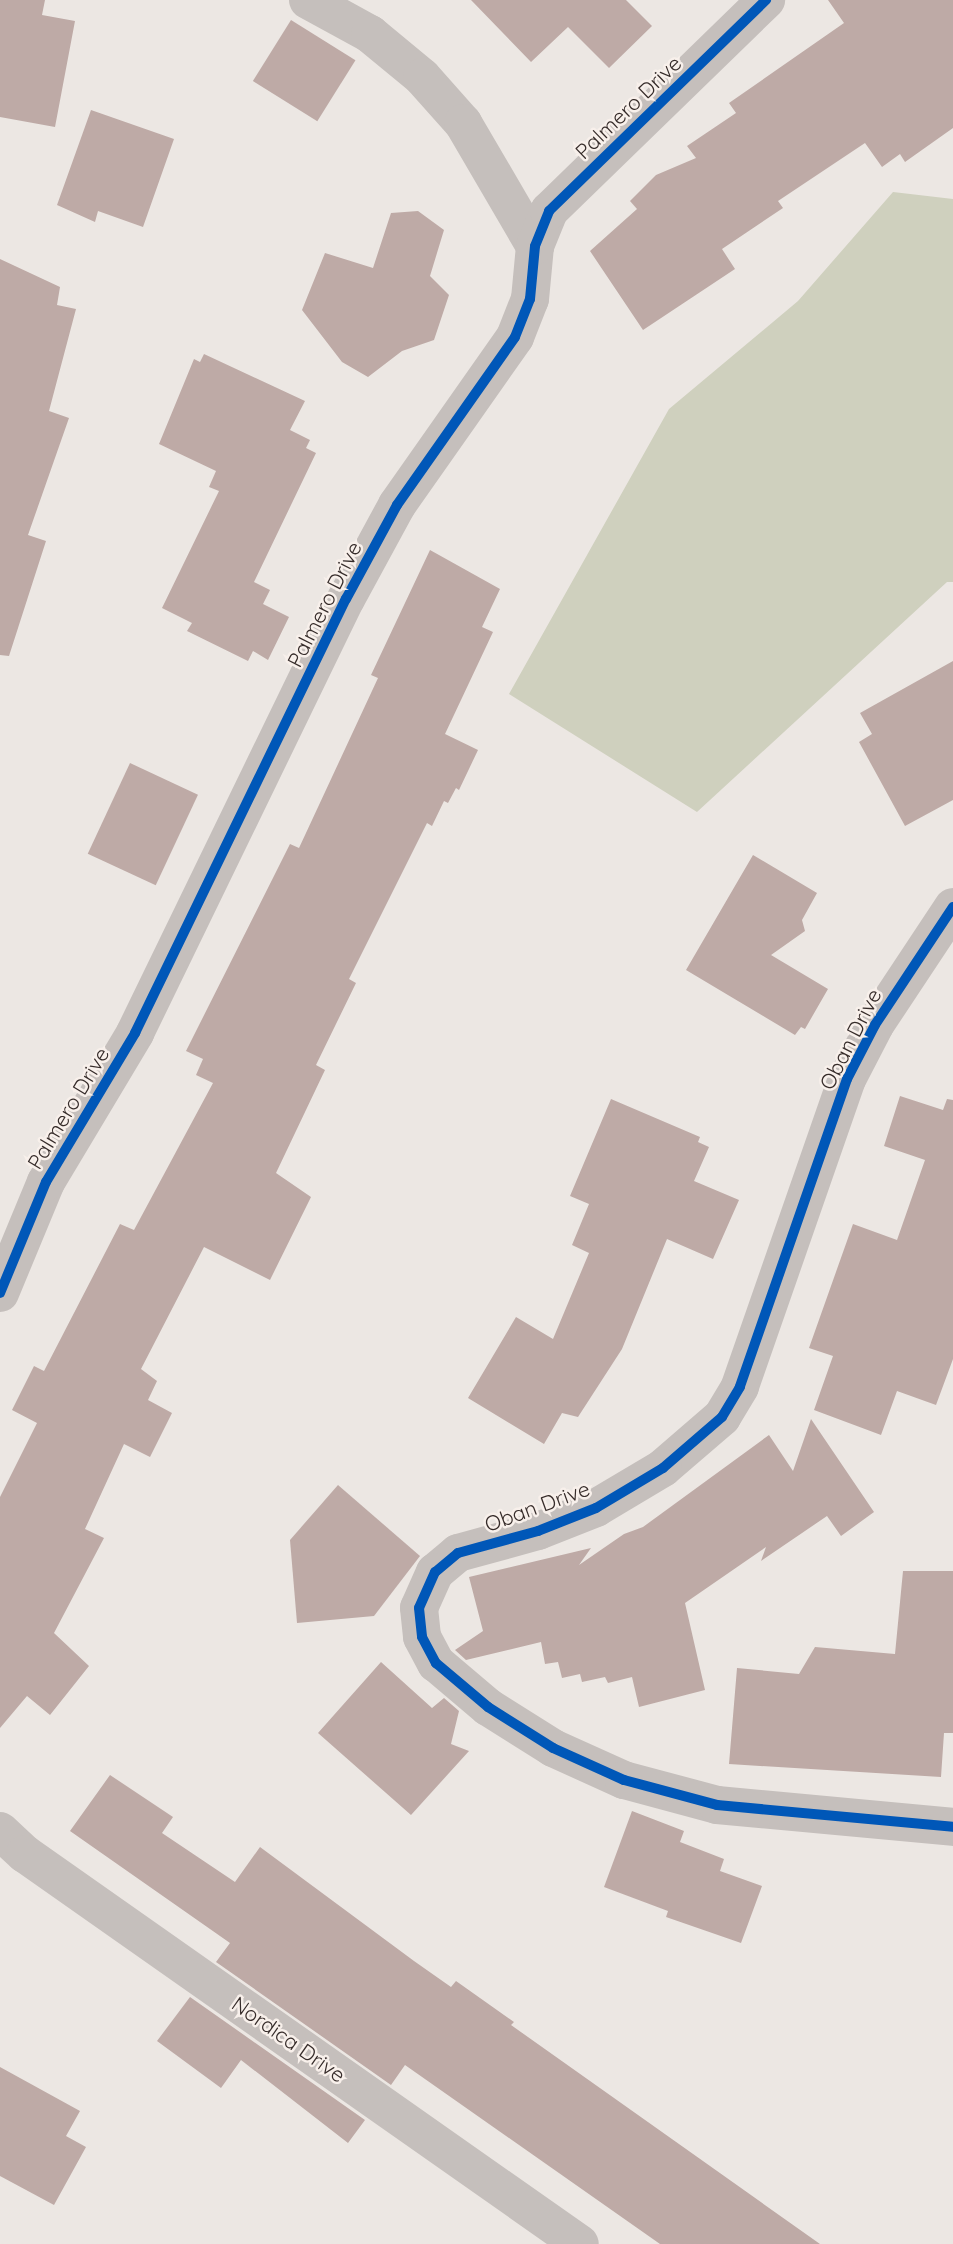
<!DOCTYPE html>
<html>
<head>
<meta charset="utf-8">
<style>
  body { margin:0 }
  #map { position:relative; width:953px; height:2244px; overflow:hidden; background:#ece7e3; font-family:Quicksand,sans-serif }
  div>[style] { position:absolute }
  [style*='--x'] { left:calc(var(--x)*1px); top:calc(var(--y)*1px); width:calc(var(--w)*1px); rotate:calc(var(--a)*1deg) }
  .green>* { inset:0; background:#cfd0be }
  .building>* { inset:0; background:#beaaa6; transform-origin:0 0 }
  .minor>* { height:38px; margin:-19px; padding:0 19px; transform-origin:19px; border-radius:19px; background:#c5bfbc }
  .cycleway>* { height:10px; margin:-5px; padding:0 5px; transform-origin:5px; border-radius:5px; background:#0057b8 }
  span { translate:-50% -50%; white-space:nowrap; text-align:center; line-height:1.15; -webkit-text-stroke:5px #f8f0eb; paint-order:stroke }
  .street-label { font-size:21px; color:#362c2a }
</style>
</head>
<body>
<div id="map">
  <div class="green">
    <div style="clip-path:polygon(893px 192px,953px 199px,953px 582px,947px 582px,697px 812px,509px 694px,669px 409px,798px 301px)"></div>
  </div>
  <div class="building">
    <div style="clip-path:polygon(0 0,45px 0,42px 15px,75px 21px,55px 127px,0 117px)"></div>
    <div style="clip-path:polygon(471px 0,626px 0,652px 26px,609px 68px,568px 27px,531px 62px)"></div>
    <div style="clip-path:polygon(828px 0,953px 0,953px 128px,905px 162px,900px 154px,882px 167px,865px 143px,778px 201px,783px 208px,722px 249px,735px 269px,643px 330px,590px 251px,637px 209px,630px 201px,656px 175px,696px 158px,687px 146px,736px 113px,729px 103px,844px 23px)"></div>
    <div style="left:291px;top:20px;width:76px;height:72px;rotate:32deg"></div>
    <div style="clip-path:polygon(91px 110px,174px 139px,143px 227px,98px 211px,95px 222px,57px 205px)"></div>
    <div style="clip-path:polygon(418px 211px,444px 230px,430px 276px,449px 295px,434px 340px,402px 351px,368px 377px,342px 362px,302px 310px,325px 253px,373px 268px,391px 213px)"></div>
    <div style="clip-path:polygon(0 259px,60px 287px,57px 305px,76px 309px,49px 411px,69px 418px,28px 535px,46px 541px,9px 656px,0 655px)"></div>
    <div style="clip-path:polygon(204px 354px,305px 401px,290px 430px,310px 440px,306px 448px,316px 453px,254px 582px,270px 590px,263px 604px,289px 617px,268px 660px,253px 651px,248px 661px,187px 631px,192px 623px,162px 608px,219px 491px,209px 487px,216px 471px,159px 444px,194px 359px,200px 362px)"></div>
    <div style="clip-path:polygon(430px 550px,500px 589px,482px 627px,493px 632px,445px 734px,478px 750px,459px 790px,456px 788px,448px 803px,444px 801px,432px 826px,427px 823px,349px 979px,356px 983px,316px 1065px,325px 1070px,276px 1173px,311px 1197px,270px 1280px,204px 1247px,141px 1369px,157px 1381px,148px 1400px,172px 1413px,150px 1457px,124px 1444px,85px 1529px,104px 1538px,54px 1633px,89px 1666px,50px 1715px,27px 1696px,0 1728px,0 1497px,37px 1423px,12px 1410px,34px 1366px,44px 1371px,120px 1224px,134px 1230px,213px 1083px,196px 1075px,203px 1059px,186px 1051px,290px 844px,299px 848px,378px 678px,371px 675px)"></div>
    <div style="clip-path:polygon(953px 661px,953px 800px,905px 826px,859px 742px,872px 734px,860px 713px)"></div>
    <div style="left:130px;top:763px;width:75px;height:100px;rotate:25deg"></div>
    <div style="clip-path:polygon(753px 855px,817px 893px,802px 920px,805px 931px,771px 955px,828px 989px,805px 1029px,801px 1027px,795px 1035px,686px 970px)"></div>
    <div style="clip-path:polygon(900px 1096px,943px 1110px,947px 1099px,953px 1100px,953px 1359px,936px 1405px,897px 1391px,881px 1435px,814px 1410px,833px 1356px,809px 1348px,853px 1224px,897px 1240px,925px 1160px,884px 1146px)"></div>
    <div style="clip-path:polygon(611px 1099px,700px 1137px,698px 1142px,709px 1147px,694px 1181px,739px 1200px,713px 1259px,667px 1239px,622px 1349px,578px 1417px,562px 1413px,544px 1444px,468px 1398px,516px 1317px,553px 1339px,589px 1253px,572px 1245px,589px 1204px,570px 1196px)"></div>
    <div style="clip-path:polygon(811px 1419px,874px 1512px,841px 1536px,827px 1516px,761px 1561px,766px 1547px,685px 1603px,705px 1690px,639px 1707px,632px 1677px,608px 1683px,605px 1677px,582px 1682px,580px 1674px,562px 1678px,558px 1662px,545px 1664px,541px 1642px,466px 1660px,455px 1650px,483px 1631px,469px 1577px,591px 1548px,579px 1565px,624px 1534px,643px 1527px,769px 1435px,793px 1471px)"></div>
    <div style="clip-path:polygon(338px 1485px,420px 1556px,374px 1616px,297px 1623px,290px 1540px)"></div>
    <div style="clip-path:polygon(903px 1571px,953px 1571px,953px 1733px,944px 1733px,941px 1777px,729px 1764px,737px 1668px,799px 1674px,815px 1647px,895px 1654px)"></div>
    <div style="clip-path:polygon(381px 1662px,432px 1708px,444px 1698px,459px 1711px,451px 1744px,469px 1751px,411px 1815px,318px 1733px)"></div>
    <div style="clip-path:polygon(110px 1775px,173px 1817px,162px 1833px,235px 1882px,260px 1847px,414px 1961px,451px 1987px,456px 1981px,514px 2022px,511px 2025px,820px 2244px,660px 2244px,405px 2065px,391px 2085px,216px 1962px,230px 1943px,70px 1831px)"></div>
    <div style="clip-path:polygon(632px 1811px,684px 1831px,680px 1842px,724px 1859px,720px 1871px,762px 1886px,741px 1943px,666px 1917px,668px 1911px,604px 1887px)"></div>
    <div style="clip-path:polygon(190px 1997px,365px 2120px,348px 2143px,241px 2060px,221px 2088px,157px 2041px)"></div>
    <div style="clip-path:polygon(0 2067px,80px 2111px,66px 2136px,86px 2147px,54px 2205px,0 2176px)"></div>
  </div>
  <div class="minor">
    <div style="--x:308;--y:0;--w:71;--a:28.7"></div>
    <div style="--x:370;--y:34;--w:67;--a:39.6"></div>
    <div style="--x:422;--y:77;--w:62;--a:48.3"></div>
    <div style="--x:463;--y:123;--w:143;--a:59.7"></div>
    <div style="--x:953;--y:907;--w:141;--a:123.5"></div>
    <div style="--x:875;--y:1025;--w:61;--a:117.4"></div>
    <div style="--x:847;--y:1079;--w:326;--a:109.2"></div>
    <div style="--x:740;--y:1387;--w:35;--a:121"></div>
    <div style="--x:722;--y:1417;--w:78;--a:139.2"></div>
    <div style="--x:663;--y:1468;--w:78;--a:149.2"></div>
    <div style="--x:596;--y:1508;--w:62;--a:158.4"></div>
    <div style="--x:538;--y:1531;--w:83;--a:164.6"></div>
    <div style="--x:458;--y:1553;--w:30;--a:140"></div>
    <div style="--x:435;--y:1572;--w:39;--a:114"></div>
    <div style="--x:419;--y:1608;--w:29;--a:84"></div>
    <div style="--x:422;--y:1637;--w:30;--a:62"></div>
    <div style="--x:436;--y:1663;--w:68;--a:40.2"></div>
    <div style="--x:488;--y:1707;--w:77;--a:32.2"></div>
    <div style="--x:553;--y:1748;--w:78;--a:24.3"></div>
    <div style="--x:624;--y:1780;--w:96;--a:15"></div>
    <div style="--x:717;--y:1805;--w:237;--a:5.3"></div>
    <div style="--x:0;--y:1293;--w:120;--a:-67.5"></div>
    <div style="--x:46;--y:1182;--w:174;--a:-59.1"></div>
    <div style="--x:135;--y:1033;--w:483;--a:-64.1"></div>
    <div style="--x:346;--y:599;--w:107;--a:-61.5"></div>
    <div style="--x:397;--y:505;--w:205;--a:-54.9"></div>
    <div style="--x:515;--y:337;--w:41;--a:-68.5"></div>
    <div style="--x:530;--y:299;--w:53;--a:-84.6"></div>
    <div style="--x:535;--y:246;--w:38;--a:-68"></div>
    <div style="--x:549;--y:211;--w:303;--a:-44.2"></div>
    <div style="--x:0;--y:1831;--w:34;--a:43"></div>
    <div style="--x:25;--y:1854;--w:678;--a:35.1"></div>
  </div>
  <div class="cycleway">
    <div style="--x:953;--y:907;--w:141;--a:123.5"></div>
    <div style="--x:875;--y:1025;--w:61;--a:117.4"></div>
    <div style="--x:847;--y:1079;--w:326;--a:109.2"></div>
    <div style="--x:740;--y:1387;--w:35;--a:121"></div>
    <div style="--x:722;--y:1417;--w:78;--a:139.2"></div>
    <div style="--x:663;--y:1468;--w:78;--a:149.2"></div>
    <div style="--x:596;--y:1508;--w:62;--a:158.4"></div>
    <div style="--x:538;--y:1531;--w:83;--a:164.6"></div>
    <div style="--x:458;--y:1553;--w:30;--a:140"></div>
    <div style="--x:435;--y:1572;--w:39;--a:114"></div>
    <div style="--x:419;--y:1608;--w:29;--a:84"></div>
    <div style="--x:422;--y:1637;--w:30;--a:62"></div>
    <div style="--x:436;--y:1663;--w:68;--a:40.2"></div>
    <div style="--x:488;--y:1707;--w:77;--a:32.2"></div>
    <div style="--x:553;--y:1748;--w:78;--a:24.3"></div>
    <div style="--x:624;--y:1780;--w:96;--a:15"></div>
    <div style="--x:717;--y:1805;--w:237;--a:5.3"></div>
    <div style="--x:0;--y:1293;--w:120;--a:-67.5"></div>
    <div style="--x:46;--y:1182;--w:174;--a:-59.1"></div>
    <div style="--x:135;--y:1033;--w:483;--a:-64.1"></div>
    <div style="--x:346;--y:599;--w:107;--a:-61.5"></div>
    <div style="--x:397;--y:505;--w:205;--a:-54.9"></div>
    <div style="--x:515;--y:337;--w:41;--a:-68.5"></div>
    <div style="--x:530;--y:299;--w:53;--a:-84.6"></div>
    <div style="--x:535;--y:246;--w:38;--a:-68"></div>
    <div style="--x:549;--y:211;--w:303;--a:-44.2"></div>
  </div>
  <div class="street-label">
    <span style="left:628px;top:107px;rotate:-44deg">Palmero Drive</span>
    <span style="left:324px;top:604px;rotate:-63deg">Palmero Drive</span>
    <span style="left:850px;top:1039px;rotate:-63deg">Oban Drive</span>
    <span style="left:68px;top:1108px;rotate:-59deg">Palmero Drive</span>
    <span style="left:537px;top:1506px;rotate:-20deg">Oban Drive</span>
    <span style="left:289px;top:2039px;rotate:35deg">Nordica Drive</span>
  </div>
</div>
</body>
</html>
